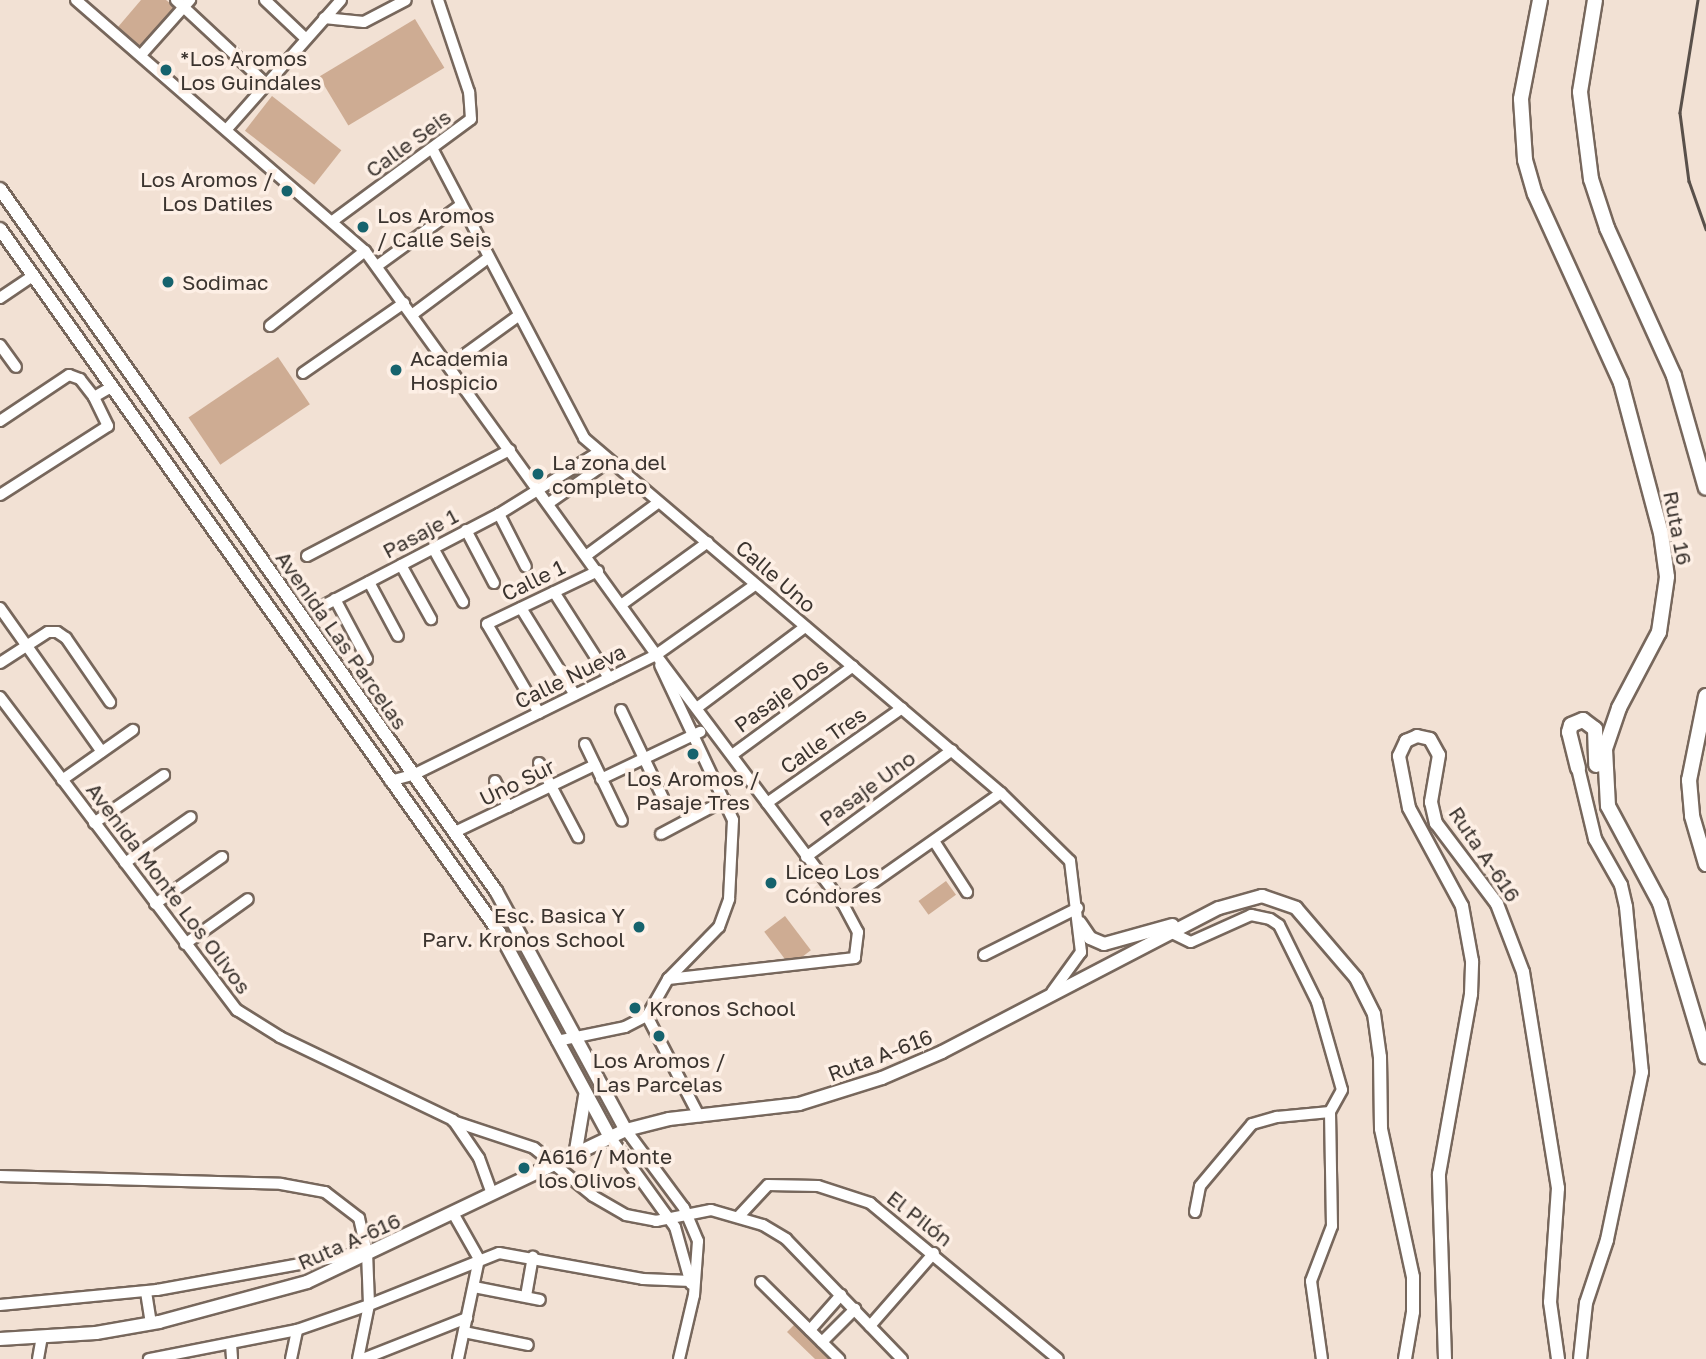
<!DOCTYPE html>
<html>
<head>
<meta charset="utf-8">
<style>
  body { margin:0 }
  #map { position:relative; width:1706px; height:1359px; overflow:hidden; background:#f2e1d4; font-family:"Golos Text",sans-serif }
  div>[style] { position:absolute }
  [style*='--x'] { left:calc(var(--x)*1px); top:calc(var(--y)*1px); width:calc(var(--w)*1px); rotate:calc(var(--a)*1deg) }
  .green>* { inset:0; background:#ceac93; transform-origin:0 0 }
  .roads { filter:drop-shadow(2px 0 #77675c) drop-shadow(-2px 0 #77675c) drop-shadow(0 2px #77675c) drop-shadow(0 -2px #77675c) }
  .minor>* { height:10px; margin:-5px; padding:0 5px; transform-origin:5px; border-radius:5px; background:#fff }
  .major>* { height:12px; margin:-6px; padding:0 6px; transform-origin:6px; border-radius:6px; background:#fff }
  .highway>* { height:14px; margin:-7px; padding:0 7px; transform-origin:7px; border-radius:7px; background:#fff }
  .rail>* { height:2.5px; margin:-1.25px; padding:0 1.25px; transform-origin:1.25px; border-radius:1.25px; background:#59504a }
  .dots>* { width:19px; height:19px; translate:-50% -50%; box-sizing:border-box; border:4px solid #fdefe5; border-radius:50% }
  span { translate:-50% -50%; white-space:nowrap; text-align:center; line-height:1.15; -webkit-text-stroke:7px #fdefe5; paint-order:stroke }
  .poi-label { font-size:21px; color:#3b342f }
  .left { translate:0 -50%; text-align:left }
  .right { translate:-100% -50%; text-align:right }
  .street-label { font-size:21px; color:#3b342f }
</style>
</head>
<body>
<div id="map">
  <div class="green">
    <div style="clip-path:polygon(141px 0,166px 0,175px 7px,141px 47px,118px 27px)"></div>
    <div style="left:415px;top:19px;width:57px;height:112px;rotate:59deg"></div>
    <div style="left:272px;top:96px;width:88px;height:44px;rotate:38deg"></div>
    <div style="left:278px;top:357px;width:57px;height:108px;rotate:56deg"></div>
    <div style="left:946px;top:881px;width:17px;height:34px;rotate:54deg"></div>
    <div style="left:785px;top:916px;width:43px;height:26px;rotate:53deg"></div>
    <div style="clip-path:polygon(796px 1323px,832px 1359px,815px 1359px,787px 1332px)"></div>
  </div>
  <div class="roads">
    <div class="minor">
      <div style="--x:76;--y:0;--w:383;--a:41"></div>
      <div style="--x:365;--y:251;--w:498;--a:54.2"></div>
      <div style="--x:656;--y:655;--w:311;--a:53.1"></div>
      <div style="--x:843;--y:904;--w:32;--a:62"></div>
      <div style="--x:858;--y:932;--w:26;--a:97"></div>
      <div style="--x:855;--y:958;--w:188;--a:173.6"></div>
      <div style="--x:176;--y:0;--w:123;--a:43"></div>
      <div style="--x:265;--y:0;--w:55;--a:43.5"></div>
      <div style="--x:324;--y:18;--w:40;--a:5.7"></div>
      <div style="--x:364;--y:22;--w:47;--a:-27.6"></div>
      <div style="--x:141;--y:55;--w:74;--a:-48.3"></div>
      <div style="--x:227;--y:129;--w:172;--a:-48.5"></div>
      <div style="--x:433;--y:150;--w:325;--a:62.3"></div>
      <div style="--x:584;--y:438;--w:548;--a:40.41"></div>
      <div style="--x:1001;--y:793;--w:97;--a:44.6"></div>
      <div style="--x:1070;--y:861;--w:92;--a:83.1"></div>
      <div style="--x:1081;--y:952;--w:49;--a:125.9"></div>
      <div style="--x:334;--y:220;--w:170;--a:-36.4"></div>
      <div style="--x:471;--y:119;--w:27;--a:-94"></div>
      <div style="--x:469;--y:92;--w:97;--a:-108.6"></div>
      <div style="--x:377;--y:266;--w:104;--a:-36"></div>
      <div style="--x:0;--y:298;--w:40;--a:-34"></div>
      <div style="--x:413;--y:314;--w:94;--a:-36.7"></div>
      <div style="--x:270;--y:326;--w:121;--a:-38.3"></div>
      <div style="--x:0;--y:345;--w:27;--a:54"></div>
      <div style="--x:449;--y:366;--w:85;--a:-35.9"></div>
      <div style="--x:303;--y:373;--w:123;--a:-34.7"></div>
      <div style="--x:0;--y:421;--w:83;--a:-33.7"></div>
      <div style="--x:69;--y:375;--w:12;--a:20"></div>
      <div style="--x:80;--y:379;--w:23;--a:52"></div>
      <div style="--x:0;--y:495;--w:128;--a:-32.6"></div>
      <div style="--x:108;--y:426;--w:32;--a:-116"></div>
      <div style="--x:94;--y:397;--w:20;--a:-30"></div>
      <div style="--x:549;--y:503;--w:73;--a:-35"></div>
      <div style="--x:499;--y:514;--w:59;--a:63"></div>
      <div style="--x:466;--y:530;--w:60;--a:62.2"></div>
      <div style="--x:433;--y:548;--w:62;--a:60.9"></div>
      <div style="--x:587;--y:555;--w:89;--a:-36.4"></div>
      <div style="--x:307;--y:556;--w:229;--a:-27.6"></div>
      <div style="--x:401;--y:565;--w:62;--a:60.9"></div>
      <div style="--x:369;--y:582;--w:61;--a:61.8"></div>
      <div style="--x:554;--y:592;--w:102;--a:57.4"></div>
      <div style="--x:335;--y:599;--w:68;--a:61.9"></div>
      <div style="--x:621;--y:605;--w:107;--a:-35.9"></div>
      <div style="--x:0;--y:608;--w:176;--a:54.7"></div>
      <div style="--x:319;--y:608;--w:203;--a:-27.6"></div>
      <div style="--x:499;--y:514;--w:118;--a:-31.8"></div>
      <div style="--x:521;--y:608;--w:102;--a:58.2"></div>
      <div style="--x:0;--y:663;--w:57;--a:-32.9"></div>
      <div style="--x:48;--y:632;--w:9;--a:0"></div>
      <div style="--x:57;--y:632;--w:11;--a:34"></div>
      <div style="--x:66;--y:638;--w:78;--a:55.5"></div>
      <div style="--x:0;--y:697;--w:393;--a:52.9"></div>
      <div style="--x:237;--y:1010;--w:51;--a:32.1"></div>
      <div style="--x:280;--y:1037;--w:192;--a:25.6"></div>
      <div style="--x:453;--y:1120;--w:46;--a:55.6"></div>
      <div style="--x:479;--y:1158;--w:37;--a:70"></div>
      <div style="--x:698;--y:707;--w:134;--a:-36.8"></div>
      <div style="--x:621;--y:710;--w:98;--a:64.5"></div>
      <div style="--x:539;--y:713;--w:103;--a:-120.3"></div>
      <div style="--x:487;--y:624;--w:123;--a:-25.5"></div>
      <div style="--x:585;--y:744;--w:85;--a:64.3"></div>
      <div style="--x:732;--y:755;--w:150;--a:-36.3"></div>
      <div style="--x:539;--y:763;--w:84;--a:62.2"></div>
      <div style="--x:601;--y:779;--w:110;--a:-25.4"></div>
      <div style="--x:62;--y:780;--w:87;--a:-35.2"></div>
      <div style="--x:390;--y:781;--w:24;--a:-15"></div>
      <div style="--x:413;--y:775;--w:271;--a:-26.3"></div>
      <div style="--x:656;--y:655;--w:121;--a:-35.3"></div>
      <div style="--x:495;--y:781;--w:29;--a:63"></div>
      <div style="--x:767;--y:803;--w:165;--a:-35.1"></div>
      <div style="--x:94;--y:823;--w:85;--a:-34.4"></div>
      <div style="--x:455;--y:832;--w:155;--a:-25.6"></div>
      <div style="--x:661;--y:834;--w:72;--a:-28"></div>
      <div style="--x:934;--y:841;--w:61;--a:57.1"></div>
      <div style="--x:806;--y:857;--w:181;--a:-36.2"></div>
      <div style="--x:125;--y:863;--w:80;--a:-34.9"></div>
      <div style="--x:155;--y:904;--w:82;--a:-35"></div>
      <div style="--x:843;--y:904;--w:193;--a:-35.1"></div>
      <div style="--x:1168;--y:931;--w:25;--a:26"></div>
      <div style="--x:1191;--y:942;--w:66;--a:-24.2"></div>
      <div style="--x:1251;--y:915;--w:19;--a:12"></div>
      <div style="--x:1270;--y:919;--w:11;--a:34"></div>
      <div style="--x:1279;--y:925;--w:86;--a:63.7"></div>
      <div style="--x:1317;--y:1002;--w:91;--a:74.1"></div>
      <div style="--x:1342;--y:1090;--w:25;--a:119"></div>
      <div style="--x:1330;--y:1112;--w:114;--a:89"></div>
      <div style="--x:1332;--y:1226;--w:59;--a:110.9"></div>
      <div style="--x:1311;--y:1281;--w:79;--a:82"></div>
      <div style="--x:185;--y:944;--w:77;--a:-35.5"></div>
      <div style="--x:984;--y:955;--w:105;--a:-26.6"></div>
      <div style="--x:647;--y:1016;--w:113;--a:62.5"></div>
      <div style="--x:557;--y:1041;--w:69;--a:-11.6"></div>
      <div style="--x:625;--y:1027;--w:25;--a:-27"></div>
      <div style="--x:647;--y:1016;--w:43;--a:-60.4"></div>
      <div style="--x:668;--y:979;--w:73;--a:-45.6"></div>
      <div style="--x:719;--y:927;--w:30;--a:-70"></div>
      <div style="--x:729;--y:899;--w:79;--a:-87.1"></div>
      <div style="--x:733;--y:820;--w:171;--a:-115.2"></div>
      <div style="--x:453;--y:1121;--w:85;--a:18.4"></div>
      <div style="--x:534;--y:1148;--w:76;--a:39.1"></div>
      <div style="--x:593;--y:1196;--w:38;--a:30"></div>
      <div style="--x:626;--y:1215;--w:31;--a:11"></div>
      <div style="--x:656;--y:1221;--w:56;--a:-11.3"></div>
      <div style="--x:711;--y:1210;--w:54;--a:16.1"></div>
      <div style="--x:763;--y:1225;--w:27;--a:31"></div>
      <div style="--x:786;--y:1239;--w:167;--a:46"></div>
      <div style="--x:626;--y:1130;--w:97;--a:53.4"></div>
      <div style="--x:684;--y:1208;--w:36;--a:67"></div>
      <div style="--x:698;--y:1241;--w:54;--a:94.2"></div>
      <div style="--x:694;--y:1295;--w:66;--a:103.2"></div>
      <div style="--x:610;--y:1137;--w:111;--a:54.2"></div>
      <div style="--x:675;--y:1227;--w:59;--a:74.3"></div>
      <div style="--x:0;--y:1176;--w:281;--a:1.6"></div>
      <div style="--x:281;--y:1184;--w:45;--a:10.3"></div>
      <div style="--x:325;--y:1192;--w:43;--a:37.4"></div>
      <div style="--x:359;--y:1218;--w:35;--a:77"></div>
      <div style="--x:1195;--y:1212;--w:26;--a:-79"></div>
      <div style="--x:1200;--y:1186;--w:81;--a:-50"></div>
      <div style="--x:1252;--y:1124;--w:26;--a:-16"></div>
      <div style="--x:1277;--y:1117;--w:53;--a:-5.4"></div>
      <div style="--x:453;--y:1213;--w:53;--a:60.5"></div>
      <div style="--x:479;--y:1259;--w:102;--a:101.9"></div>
      <div style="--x:740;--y:1215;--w:41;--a:-47"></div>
      <div style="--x:768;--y:1185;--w:50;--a:1.1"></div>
      <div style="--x:818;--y:1186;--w:55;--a:18.1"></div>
      <div style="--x:870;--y:1203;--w:244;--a:39.7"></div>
      <div style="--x:761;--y:1282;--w:110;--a:44.6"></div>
      <div style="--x:474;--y:1287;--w:67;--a:11.1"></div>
      <div style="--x:146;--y:1292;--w:32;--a:81"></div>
      <div style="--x:526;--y:1296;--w:40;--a:-80"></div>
      <div style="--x:0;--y:1305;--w:158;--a:-5.5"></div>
      <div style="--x:157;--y:1290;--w:213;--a:-10.3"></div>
      <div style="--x:367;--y:1252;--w:53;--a:87.8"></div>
      <div style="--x:369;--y:1305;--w:76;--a:160.9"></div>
      <div style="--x:297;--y:1330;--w:151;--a:168.9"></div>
      <div style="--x:870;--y:1326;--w:97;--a:-48.8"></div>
      <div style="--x:810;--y:1330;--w:47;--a:-48.5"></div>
      <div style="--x:464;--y:1332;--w:65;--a:11.5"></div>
      <div style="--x:822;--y:1342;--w:47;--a:-45"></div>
      <div style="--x:231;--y:1344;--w:15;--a:86"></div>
      <div style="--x:38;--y:1359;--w:23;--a:-80"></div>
      <div style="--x:291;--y:1359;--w:30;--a:-78"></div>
      <div style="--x:358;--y:1359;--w:55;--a:-78.5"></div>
      <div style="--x:369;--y:1305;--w:140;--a:-21.8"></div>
      <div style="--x:499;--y:1253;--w:146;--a:10.2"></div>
      <div style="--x:643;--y:1279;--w:48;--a:2.4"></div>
      <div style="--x:363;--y:1359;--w:112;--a:-21.5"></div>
    </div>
    <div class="major">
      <div style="--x:0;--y:189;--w:860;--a:54.76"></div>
      <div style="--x:496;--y:891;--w:272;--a:61.5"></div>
      <div style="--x:0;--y:229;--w:862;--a:54.63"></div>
      <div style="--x:499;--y:932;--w:233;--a:61.6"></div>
      <div style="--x:1578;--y:768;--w:73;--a:76.5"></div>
      <div style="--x:1595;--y:839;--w:53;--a:60.5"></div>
      <div style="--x:1621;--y:885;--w:23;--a:77"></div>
      <div style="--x:1626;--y:907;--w:166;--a:84.5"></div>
      <div style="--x:1642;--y:1072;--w:172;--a:101.8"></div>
      <div style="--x:1607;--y:1240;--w:66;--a:108.4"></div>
      <div style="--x:1586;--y:1303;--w:56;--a:96.1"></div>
      <div style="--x:1080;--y:923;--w:18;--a:56"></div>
      <div style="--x:1090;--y:938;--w:15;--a:23"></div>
      <div style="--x:1104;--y:944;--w:71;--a:-15.6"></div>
      <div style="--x:576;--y:1150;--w:55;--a:-80.5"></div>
      <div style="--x:0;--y:1339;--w:96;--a:-3.6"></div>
      <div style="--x:96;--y:1333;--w:64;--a:-9.9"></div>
      <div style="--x:159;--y:1322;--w:153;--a:-15.1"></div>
      <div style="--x:307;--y:1282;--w:353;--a:-25.5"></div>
      <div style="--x:626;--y:1130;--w:44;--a:-14.3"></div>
      <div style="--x:669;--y:1119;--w:131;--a:-6.6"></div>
      <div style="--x:799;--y:1104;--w:87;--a:-17.4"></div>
      <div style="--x:882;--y:1078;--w:65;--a:-23.4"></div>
      <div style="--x:942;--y:1052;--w:312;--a:-27.5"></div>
      <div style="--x:1219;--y:908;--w:45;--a:-15.6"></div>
      <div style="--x:1262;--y:896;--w:36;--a:19"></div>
      <div style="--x:1296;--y:908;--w:92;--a:49.4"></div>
      <div style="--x:1356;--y:978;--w:40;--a:63.4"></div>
      <div style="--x:1374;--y:1014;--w:43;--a:82.1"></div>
      <div style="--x:1380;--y:1057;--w:72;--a:89.2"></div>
      <div style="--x:1381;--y:1129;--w:151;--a:77.8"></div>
      <div style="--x:1413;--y:1277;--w:35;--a:90"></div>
      <div style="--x:1413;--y:1312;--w:48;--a:99.7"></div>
      <div style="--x:1445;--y:1359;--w:185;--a:-91.9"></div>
      <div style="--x:1439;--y:1174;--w:183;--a:-79.9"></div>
      <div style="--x:1471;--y:994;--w:33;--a:-88"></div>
      <div style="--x:1472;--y:961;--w:56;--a:-100.3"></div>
      <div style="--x:1462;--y:906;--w:111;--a:-118.4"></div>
      <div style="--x:1409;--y:808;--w:53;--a:-100.9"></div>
      <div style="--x:1399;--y:756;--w:17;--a:-65"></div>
      <div style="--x:1406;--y:741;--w:12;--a:-24"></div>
      <div style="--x:1417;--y:736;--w:13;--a:13"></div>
      <div style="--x:1430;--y:739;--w:18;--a:61"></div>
      <div style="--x:1439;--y:755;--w:48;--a:99.7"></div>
      <div style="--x:1431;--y:802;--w:22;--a:77"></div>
      <div style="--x:1436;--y:823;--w:101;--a:53"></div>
      <div style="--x:1497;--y:904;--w:73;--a:69.1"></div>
      <div style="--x:1523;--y:972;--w:219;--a:80.8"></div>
      <div style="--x:1558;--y:1188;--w:114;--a:94"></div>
      <div style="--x:1550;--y:1302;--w:58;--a:82"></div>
    </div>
    <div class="highway">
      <div style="--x:1540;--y:0;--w:101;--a:100.9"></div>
      <div style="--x:1521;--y:99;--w:61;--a:86.2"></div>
      <div style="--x:1525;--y:160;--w:35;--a:74"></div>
      <div style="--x:1535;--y:194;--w:208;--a:65.5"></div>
      <div style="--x:1621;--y:383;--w:155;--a:75.1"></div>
      <div style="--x:1661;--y:533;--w:44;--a:82.2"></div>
      <div style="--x:1667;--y:577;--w:56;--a:98.3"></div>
      <div style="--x:1659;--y:632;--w:86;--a:117.8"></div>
      <div style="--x:1619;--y:708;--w:43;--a:108.9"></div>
      <div style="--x:1605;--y:749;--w:57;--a:87"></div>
      <div style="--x:1608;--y:806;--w:110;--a:61.8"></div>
      <div style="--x:1660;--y:903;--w:160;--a:73.3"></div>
      <div style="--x:1595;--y:0;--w:93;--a:99.3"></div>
      <div style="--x:1580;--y:92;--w:88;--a:82.8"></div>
      <div style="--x:1591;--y:179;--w:52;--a:71.9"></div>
      <div style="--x:1607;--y:228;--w:162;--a:65.6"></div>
      <div style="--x:1674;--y:376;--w:116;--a:74.1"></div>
      <div style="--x:1706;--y:696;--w:86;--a:101.4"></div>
      <div style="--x:1689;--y:780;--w:36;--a:85"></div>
      <div style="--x:1692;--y:816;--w:50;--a:73.7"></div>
      <div style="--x:1578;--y:768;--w:37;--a:-104"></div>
      <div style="--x:1569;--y:732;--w:7;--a:-74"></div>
      <div style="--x:1571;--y:725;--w:13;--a:-23"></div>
      <div style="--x:1583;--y:720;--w:15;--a:37"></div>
      <div style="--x:1595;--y:729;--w:36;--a:88"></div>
    </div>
  </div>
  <div class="rail">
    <div style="--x:1698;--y:0;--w:114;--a:99.1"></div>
    <div style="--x:1680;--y:113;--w:69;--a:82.5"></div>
    <div style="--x:1689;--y:181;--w:51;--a:70.5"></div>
  </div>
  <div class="dots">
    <div style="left:166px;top:70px;background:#16636d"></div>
    <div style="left:287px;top:191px;background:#16636d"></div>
    <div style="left:363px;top:227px;background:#16636d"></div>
    <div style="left:168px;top:282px;background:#16636d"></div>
    <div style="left:396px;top:370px;background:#16636d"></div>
    <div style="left:538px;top:474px;background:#16636d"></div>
    <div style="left:693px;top:754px;background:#16636d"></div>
    <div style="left:771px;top:883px;background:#16636d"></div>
    <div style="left:639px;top:927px;background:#16636d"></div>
    <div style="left:635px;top:1008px;background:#16636d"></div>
    <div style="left:659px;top:1036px;background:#16636d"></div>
    <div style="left:524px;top:1168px;background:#16636d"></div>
  </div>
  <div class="poi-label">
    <span class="left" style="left:180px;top:70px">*Los Aromos<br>Los Guindales</span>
    <span class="right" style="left:273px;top:191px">Los Aromos /<br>Los Datiles</span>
    <span class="left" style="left:377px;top:227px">Los Aromos<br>/ Calle Seis</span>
    <span class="left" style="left:182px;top:282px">Sodimac</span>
    <span class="left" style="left:410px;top:370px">Academia<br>Hospicio</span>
    <span class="left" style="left:552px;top:474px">La zona del<br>completo</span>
    <span style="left:693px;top:790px">Los Aromos /<br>Pasaje Tres</span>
    <span class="left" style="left:785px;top:883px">Liceo Los<br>Cóndores</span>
    <span class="right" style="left:625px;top:927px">Esc. Basica Y<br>Parv. Kronos School</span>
    <span class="left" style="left:649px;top:1008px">Kronos School</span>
    <span style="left:659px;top:1072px">Los Aromos /<br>Las Parcelas</span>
    <span class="left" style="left:538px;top:1168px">A616 / Monte<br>los Olivos</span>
  </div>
  <div class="street-label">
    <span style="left:408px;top:143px;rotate:-36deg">Calle Seis</span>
    <span style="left:1678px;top:528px;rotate:79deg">Ruta 16</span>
    <span style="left:420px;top:533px;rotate:-28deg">Pasaje 1</span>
    <span style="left:776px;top:576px;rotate:41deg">Calle Uno</span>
    <span style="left:533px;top:580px;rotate:-26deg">Calle 1</span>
    <span style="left:342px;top:640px;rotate:55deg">Avenida Las Parcelas</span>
    <span style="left:570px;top:676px;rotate:-26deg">Calle Nueva</span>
    <span style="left:781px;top:695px;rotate:-36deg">Pasaje Dos</span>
    <span style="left:823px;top:740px;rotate:-35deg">Calle Tres</span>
    <span style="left:517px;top:782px;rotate:-26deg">Uno Sur</span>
    <span style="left:867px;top:788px;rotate:-36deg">Pasaje Uno</span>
    <span style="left:1485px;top:854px;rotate:56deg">Ruta A-616</span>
    <span style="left:169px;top:888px;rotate:53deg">Avenida Monte Los Olivos</span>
    <span style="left:880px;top:1055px;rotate:-21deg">Ruta A-616</span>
    <span style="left:920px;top:1218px;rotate:38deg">El Pilón</span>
    <span style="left:349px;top:1241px;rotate:-24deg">Ruta A-616</span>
  </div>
</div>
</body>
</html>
